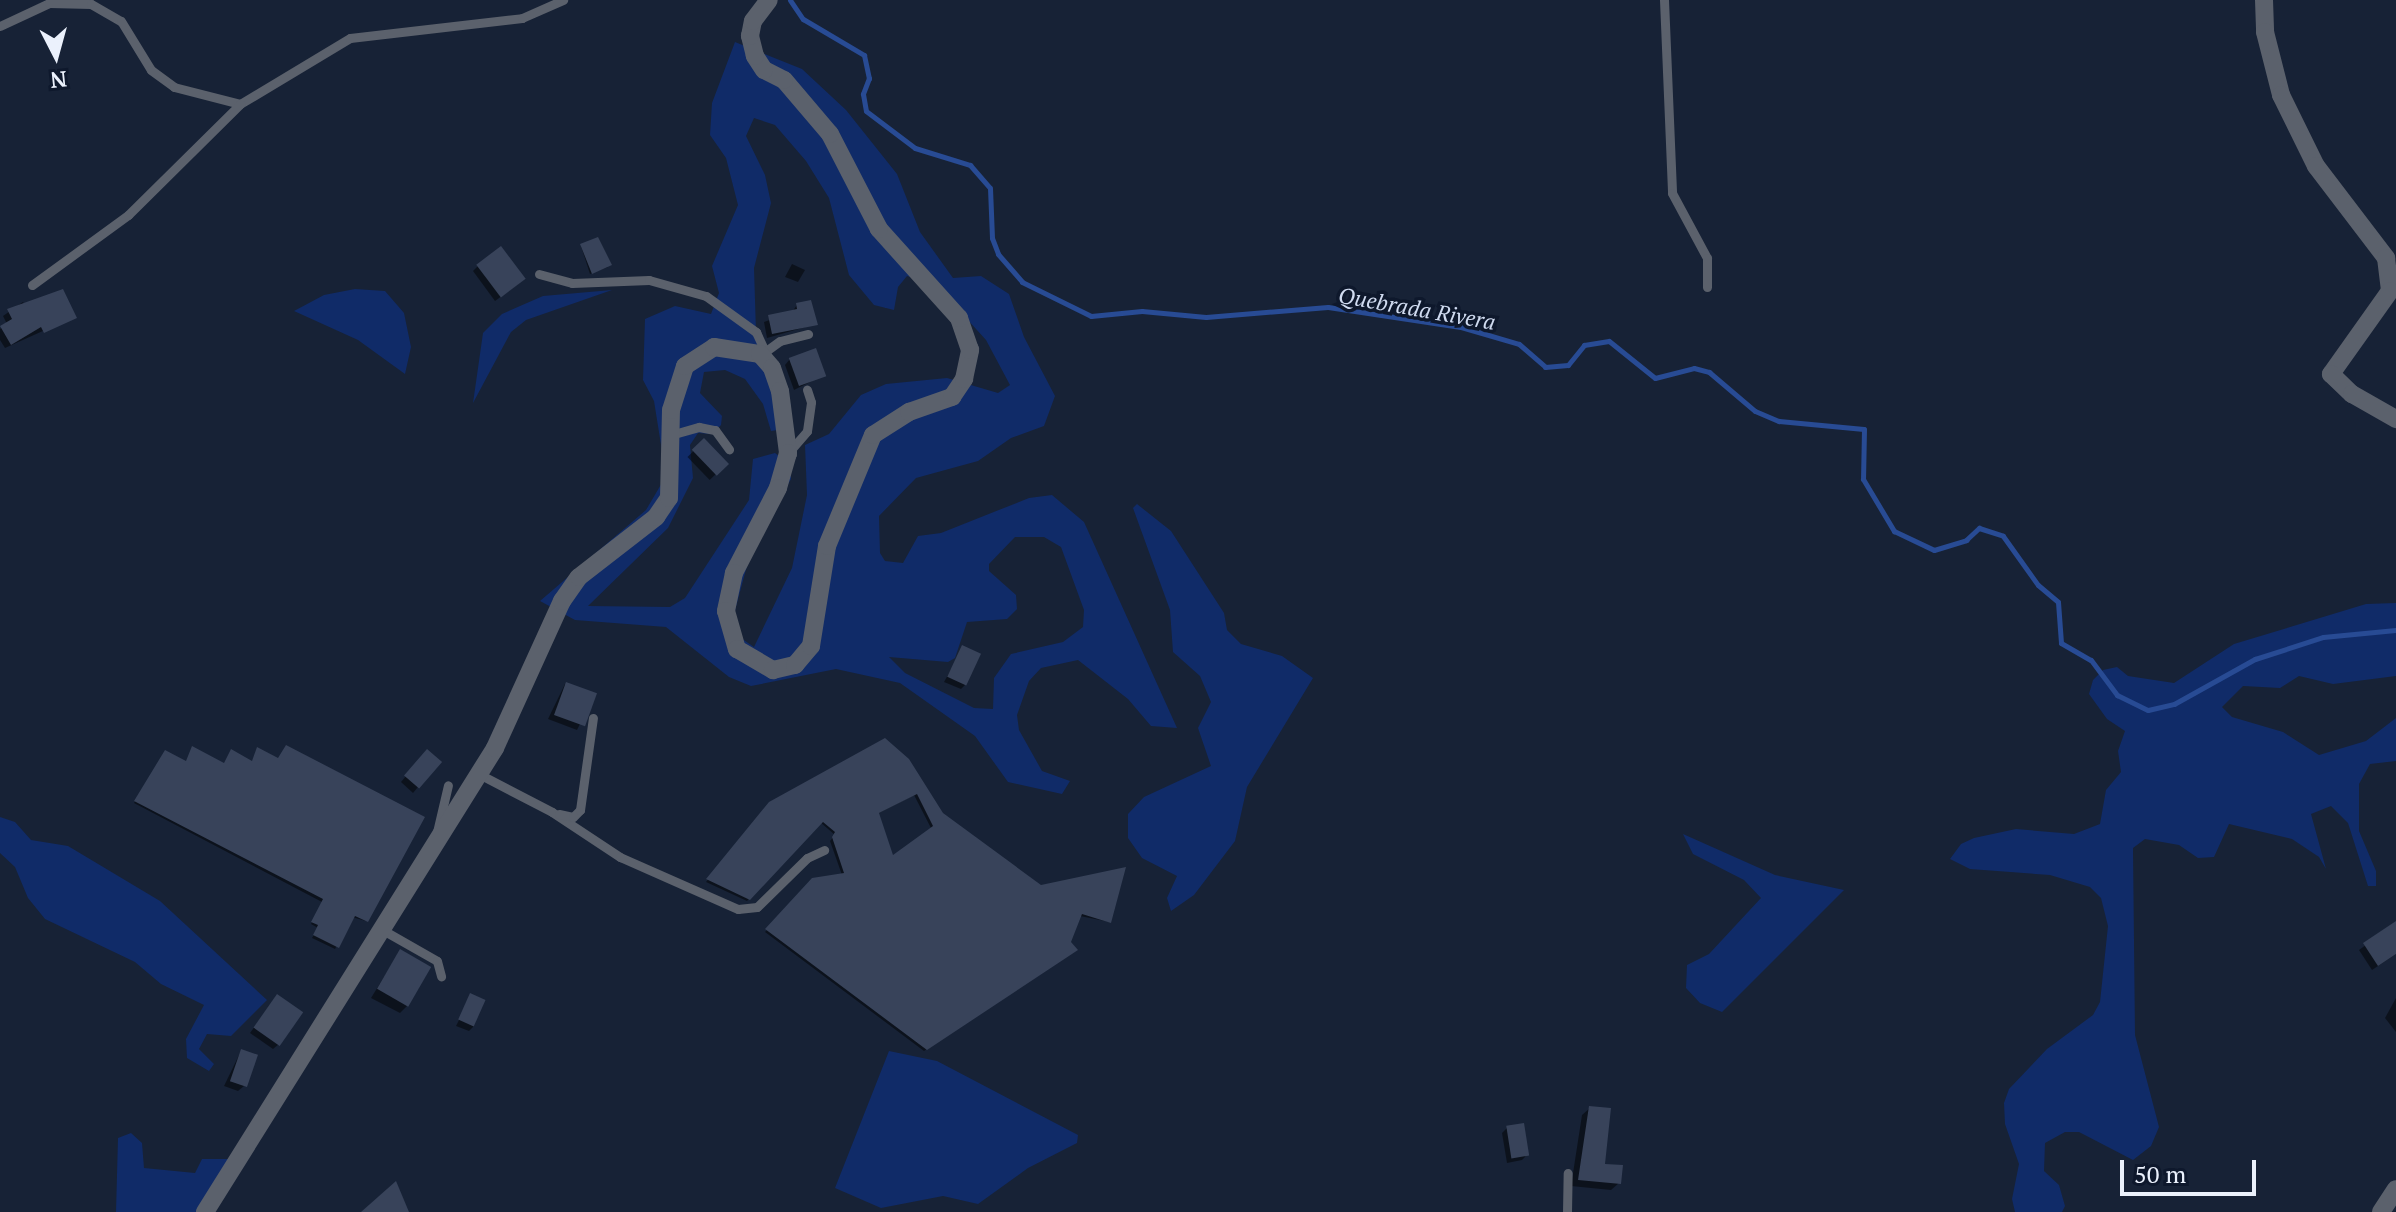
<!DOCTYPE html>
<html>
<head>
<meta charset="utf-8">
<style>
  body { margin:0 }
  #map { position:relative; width:2396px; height:1212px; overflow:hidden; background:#172236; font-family:"PT Serif",serif }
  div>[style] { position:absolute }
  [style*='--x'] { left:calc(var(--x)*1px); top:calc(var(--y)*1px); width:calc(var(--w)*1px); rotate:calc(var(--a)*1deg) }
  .green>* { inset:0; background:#102b68 }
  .shadow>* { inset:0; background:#0007; transform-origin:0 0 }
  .stream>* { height:5px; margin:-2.5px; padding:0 2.5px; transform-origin:2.5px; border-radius:2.5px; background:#284b94 }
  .building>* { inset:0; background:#38435a; transform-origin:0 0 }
  .lane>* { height:9px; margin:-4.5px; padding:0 4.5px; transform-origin:4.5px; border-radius:4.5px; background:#5b616c }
  .street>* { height:18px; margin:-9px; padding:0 9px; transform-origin:9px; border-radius:9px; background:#5b616c }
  span { translate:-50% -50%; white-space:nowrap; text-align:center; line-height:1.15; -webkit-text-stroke:7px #0e182c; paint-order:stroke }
  .water-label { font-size:22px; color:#d0dbf0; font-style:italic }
  .north { position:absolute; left:16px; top:16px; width:80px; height:80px; -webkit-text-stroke:6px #0e182c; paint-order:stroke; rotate:174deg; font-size:22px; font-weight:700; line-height:32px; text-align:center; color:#ebf1fc }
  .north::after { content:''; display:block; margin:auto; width:28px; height:36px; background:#ebf1fc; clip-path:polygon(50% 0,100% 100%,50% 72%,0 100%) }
  .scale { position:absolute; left:2120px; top:1160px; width:136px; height:36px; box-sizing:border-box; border:4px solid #ebf1fc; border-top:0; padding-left:10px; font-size:24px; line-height:28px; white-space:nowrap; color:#ebf1fc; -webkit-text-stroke:6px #0e182c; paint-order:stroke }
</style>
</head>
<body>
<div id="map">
  <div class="green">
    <div style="clip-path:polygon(evenodd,735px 42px,802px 69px,846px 110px,897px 174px,920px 232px,953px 278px,981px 276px,1009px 294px,1024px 337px,1055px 396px,1044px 426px,1011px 438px,978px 461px,916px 478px,879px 516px,880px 553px,885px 561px,903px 563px,918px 536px,941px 533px,1029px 498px,1052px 495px,1084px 522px,1177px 728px,1151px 726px,1128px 699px,1078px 660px,1041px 668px,1029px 681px,1017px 715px,1019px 730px,1042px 771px,1070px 781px,1062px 794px,1008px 782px,975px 736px,900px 683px,836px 669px,751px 686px,729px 677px,666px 627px,575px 620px,540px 601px,646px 510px,666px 476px,654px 401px,643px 380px,645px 319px,675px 306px,711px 314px,719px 293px,712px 266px,738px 205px,726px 158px,710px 135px,712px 103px,735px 42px,754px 118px,775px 125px,806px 161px,829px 198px,849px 275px,874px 305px,894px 310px,898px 287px,907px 276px,936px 285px,986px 340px,1010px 385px,998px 393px,947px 378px,886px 384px,861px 395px,829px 434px,805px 445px,807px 495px,792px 568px,754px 647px,738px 636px,734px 614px,751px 551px,791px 479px,791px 465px,775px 453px,753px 459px,749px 500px,685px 598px,670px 607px,588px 606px,668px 528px,693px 478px,690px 445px,698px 433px,712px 434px,721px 425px,722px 416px,700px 393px,704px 372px,725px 370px,745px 379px,763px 404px,771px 431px,791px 428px,791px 405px,756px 332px,754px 268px,771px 203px,765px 175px,746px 136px,754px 118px,735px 42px,1015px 537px,1044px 537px,1061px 547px,1084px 610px,1083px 627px,1063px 642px,1011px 654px,994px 678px,993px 709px,974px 708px,905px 673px,889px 657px,948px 662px,955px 658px,967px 622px,1007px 619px,1017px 609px,1016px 595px,989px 571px,989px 564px,1015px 537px)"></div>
    <div style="clip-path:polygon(355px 289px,385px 291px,404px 313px,411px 347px,405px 374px,358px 340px,294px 311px,324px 295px)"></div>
    <div style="clip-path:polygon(612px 290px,526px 320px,511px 332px,473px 403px,483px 333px,502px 314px,543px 296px)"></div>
    <div style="clip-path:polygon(1137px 504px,1171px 531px,1224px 613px,1227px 630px,1241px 644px,1282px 656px,1313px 678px,1247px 787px,1235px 841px,1194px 895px,1171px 911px,1167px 898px,1177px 876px,1142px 858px,1128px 838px,1128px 814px,1144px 797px,1211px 766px,1198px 728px,1211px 702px,1200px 676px,1173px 652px,1170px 610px,1133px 508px)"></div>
    <div style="clip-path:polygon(2396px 603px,2396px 676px,2333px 684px,2299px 676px,2280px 688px,2243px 686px,2222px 707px,2232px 717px,2283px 732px,2319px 755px,2366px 741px,2396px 718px,2396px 761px,2370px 764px,2359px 784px,2359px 831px,2376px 871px,2376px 886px,2368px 886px,2348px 823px,2331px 806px,2311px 814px,2326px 869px,2319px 857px,2292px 839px,2229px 824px,2214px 857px,2198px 858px,2179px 845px,2145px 839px,2133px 848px,2135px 1035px,2159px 1127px,2151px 1146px,2133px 1160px,2079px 1132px,2065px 1132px,2045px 1143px,2044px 1171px,2059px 1185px,2065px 1206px,2062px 1212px,2015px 1212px,2012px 1199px,2019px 1164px,2005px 1124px,2004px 1103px,2009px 1089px,2047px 1049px,2093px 1015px,2100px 1002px,2108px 926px,2101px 898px,2090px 887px,2050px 875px,1970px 869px,1950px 859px,1961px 844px,1974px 838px,2016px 829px,2074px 834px,2100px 824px,2106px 790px,2121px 772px,2118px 751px,2125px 731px,2107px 719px,2089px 694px,2093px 680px,2103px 670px,2117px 667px,2128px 676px,2174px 683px,2234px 644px,2366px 604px)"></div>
    <div style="clip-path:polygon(0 817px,15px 822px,31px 840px,68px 846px,160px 901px,267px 1000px,231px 1036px,207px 1034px,199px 1049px,214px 1064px,209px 1071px,187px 1058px,186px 1039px,204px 1005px,161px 984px,135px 962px,45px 919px,28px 898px,15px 867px,0 853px)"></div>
    <div style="clip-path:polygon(1683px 834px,1775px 875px,1844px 890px,1722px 1012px,1700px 1003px,1686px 988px,1687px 965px,1709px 954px,1761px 898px,1744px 880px,1693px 854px)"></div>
    <div style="clip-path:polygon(889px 1051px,937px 1061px,1078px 1135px,1077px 1143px,1028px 1168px,978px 1204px,943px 1196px,881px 1208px,835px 1188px)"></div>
    <div style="clip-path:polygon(131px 1133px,142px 1143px,144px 1168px,195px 1173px,202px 1159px,230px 1159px,198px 1212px,116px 1212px,118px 1138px)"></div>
  </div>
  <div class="shadow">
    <div style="clip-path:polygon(581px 246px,608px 267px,590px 274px)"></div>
    <div style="clip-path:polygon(792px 264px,805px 270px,798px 282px,785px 277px)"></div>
    <div style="clip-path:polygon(478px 266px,518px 284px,495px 301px,473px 271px)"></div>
    <div style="clip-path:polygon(23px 302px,27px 309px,74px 317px,5px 348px,0 340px,0 329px,7px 324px,3px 316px)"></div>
    <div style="clip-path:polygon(797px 305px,816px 324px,767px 338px,764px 322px,792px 312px)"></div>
    <div style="clip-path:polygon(790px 359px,824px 375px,794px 390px,785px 365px)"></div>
    <div style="left:704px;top:441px;width:32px;height:23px;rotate:46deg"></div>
    <div style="clip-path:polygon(963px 648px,966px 684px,961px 689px,944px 682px)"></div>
    <div style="clip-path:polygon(565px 684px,595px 694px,577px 730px,548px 719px)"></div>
    <div style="clip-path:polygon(evenodd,885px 740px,941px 814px,1040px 887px,1110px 922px,1080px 916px,1069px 942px,1073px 952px,924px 1051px,765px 932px,813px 880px,842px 875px,830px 841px,835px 835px,820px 822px,747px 901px,706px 882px,767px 806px,885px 740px,914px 795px,932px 830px,892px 859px,877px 814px,914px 795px)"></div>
    <div style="clip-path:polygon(163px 755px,186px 763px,251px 763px,422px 817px,366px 921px,352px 917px,335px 949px,312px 938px,318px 928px,311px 924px,322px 902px,134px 803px)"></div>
    <div style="clip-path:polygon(422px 757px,418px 787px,413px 793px,401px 782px)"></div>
    <div style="clip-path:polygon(2396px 923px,2396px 954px,2372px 970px,2359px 950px)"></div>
    <div style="clip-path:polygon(400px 951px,408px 1005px,400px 1013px,371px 998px)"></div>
    <div style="clip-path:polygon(277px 996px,279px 1044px,273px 1049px,250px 1033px)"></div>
    <div style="clip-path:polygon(471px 996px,474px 1026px,469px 1031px,456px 1026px)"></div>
    <div style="clip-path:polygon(2396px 998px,2396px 1032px,2385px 1018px)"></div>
    <div style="clip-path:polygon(241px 1051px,244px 1086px,238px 1091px,224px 1086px)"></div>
    <div style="clip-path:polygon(1590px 1108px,1603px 1165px,1619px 1183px,1611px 1190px,1571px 1186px,1582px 1115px)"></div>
    <div style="clip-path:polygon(1507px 1128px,1527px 1155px,1522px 1160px,1507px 1163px,1502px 1133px)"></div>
  </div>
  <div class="stream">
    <div style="--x:790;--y:0;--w:23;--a:56"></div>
    <div style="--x:803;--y:19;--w:71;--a:30.5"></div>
    <div style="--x:864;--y:55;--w:24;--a:78"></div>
    <div style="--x:869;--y:78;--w:17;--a:111"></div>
    <div style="--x:863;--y:94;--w:17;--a:80"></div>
    <div style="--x:866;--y:111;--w:61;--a:37.1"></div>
    <div style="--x:915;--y:148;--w:58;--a:17.2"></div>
    <div style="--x:970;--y:165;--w:30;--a:49"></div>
    <div style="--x:990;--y:188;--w:50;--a:87.7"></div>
    <div style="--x:992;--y:238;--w:17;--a:69"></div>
    <div style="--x:998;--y:254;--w:37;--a:49"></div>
    <div style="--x:1022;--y:282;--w:77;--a:26.2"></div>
    <div style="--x:1091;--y:316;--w:51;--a:-5.6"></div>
    <div style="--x:1142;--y:311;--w:64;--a:5.4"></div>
    <div style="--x:1206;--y:317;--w:122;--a:-4.7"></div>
    <div style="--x:1328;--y:307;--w:134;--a:8.6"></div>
    <div style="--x:1461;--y:327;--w:60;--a:16.3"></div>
    <div style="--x:1519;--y:344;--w:35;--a:41"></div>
    <div style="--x:1545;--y:367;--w:23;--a:-5"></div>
    <div style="--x:1568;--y:365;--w:26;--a:-51"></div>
    <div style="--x:1584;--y:345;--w:25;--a:-9"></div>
    <div style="--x:1609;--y:341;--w:59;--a:38.8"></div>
    <div style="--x:1655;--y:378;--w:40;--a:-14.4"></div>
    <div style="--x:1694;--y:368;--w:16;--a:15"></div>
    <div style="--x:1709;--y:372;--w:60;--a:40.3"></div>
    <div style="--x:1755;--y:411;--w:26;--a:23"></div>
    <div style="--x:1779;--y:421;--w:85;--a:5.4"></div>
    <div style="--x:1864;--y:429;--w:50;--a:91.1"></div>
    <div style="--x:1863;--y:479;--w:61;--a:59.2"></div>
    <div style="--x:1894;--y:531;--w:44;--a:25.4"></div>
    <div style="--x:1934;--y:550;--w:34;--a:-17"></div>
    <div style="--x:1966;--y:540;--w:18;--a:-43"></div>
    <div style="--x:1979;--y:528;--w:25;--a:18"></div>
    <div style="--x:2003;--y:536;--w:60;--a:54.5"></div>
    <div style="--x:2038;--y:585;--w:26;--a:40"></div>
    <div style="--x:2058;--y:602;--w:41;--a:85.8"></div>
    <div style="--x:2061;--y:643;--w:34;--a:30"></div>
    <div style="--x:2091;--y:660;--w:44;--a:53.4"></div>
    <div style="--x:2117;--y:695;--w:34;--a:26"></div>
    <div style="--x:2148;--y:710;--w:27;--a:-13"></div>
    <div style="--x:2174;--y:704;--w:93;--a:-29.1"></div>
    <div style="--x:2255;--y:659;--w:71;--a:-17.9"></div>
    <div style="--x:2323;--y:637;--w:73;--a:-5.5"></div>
  </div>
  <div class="building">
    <div style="clip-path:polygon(598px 237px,612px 265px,592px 274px,580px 244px)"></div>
    <div style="left:501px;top:246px;width:41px;height:31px;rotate:53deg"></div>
    <div style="clip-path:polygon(63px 289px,77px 318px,44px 333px,41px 327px,11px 345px,0 326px,12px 319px,7px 309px)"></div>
    <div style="clip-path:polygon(811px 300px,818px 325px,772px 334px,768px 315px,797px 309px,796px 303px)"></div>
    <div style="left:816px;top:348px;width:30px;height:29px;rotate:70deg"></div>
    <div style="left:704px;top:438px;width:36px;height:17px;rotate:46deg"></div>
    <div style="left:962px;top:645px;width:21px;height:35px;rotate:25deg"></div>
    <div style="left:566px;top:682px;width:33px;height:35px;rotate:20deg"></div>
    <div style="clip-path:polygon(evenodd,885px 738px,909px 759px,943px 813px,1041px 885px,1126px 867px,1111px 923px,1082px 914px,1071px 942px,1078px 950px,927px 1050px,765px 929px,812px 878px,844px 873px,832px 837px,835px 832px,823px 822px,750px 900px,706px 879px,769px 802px,885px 738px,917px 794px,933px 826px,893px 855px,879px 813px,917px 794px)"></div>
    <div style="clip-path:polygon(286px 745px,425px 817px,368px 922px,355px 916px,339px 948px,313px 935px,318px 925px,311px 922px,323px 899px,134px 801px,165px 750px,186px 761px,192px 746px,224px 763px,231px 749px,252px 761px,257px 747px,278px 758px)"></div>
    <div style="left:427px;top:749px;width:20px;height:35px;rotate:41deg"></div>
    <div style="clip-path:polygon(2396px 921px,2396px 954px,2378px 966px,2363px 943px)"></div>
    <div style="left:400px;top:949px;width:36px;height:46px;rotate:30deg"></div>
    <div style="left:470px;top:993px;width:17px;height:29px;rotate:24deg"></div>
    <div style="left:277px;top:994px;width:32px;height:41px;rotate:35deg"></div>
    <div style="left:241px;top:1049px;width:18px;height:34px;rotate:19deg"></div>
    <div style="clip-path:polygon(1589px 1106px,1611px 1108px,1605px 1164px,1623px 1165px,1621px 1184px,1578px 1180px)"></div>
    <div style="left:1524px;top:1123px;width:33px;height:18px;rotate:81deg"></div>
    <div style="clip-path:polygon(396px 1181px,409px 1212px,361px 1212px)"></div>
  </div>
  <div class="lane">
    <div style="--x:1664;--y:0;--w:193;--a:87.6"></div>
    <div style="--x:1672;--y:193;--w:74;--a:61.7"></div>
    <div style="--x:1707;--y:258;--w:29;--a:90"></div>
    <div style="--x:0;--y:26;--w:54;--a:-25.1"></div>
    <div style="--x:49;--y:3;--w:42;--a:1.4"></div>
    <div style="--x:91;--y:4;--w:34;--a:30"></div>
    <div style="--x:121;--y:21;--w:57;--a:58.5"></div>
    <div style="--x:151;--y:70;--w:29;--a:36"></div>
    <div style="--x:174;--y:87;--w:68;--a:14.4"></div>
    <div style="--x:240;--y:104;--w:128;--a:-31"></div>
    <div style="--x:350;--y:38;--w:173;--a:-6.6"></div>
    <div style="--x:522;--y:18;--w:45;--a:-23.7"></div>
    <div style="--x:539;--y:274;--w:34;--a:15"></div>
    <div style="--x:572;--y:283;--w:77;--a:-2.2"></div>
    <div style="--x:649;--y:280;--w:59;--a:15.7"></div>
    <div style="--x:706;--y:296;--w:62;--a:35.8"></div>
    <div style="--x:756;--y:332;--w:29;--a:65"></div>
    <div style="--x:32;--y:285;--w:119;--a:-36.1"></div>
    <div style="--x:128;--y:215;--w:158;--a:-44.7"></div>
    <div style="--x:766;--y:351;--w:17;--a:-36"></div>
    <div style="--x:780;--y:341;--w:29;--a:-14"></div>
    <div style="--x:674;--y:434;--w:26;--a:-16"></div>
    <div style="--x:699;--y:427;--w:16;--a:11"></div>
    <div style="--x:715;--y:430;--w:24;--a:54"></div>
    <div style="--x:788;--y:453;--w:29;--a:-49"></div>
    <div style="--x:807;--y:431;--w:29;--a:-82"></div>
    <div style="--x:811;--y:402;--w:13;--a:-108"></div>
    <div style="--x:479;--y:774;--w:82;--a:27.5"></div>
    <div style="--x:552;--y:812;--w:82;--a:33.5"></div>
    <div style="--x:620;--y:857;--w:129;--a:23.8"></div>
    <div style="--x:738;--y:909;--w:19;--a:-6"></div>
    <div style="--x:757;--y:907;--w:70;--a:-44.4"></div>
    <div style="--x:807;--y:858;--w:19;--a:-25"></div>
    <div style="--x:559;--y:814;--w:14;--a:12"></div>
    <div style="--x:573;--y:817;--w:10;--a:-45"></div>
    <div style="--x:580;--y:810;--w:93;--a:-82"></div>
    <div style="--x:437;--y:832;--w:48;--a:-76.8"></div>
    <div style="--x:381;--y:929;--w:64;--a:29.7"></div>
    <div style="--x:437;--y:961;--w:16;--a:75"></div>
    <div style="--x:1567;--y:1212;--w:39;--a:-89"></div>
  </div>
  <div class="street">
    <div style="--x:2264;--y:0;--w:32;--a:88"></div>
    <div style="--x:2265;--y:32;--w:65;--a:75.7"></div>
    <div style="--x:2281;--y:95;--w:79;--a:63.8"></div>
    <div style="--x:2316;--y:166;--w:116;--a:52.7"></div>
    <div style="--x:2386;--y:258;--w:33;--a:83"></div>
    <div style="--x:2390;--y:291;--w:102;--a:125.4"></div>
    <div style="--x:2331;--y:374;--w:29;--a:44"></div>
    <div style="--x:2352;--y:394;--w:51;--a:29.6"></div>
    <div style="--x:205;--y:1212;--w:547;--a:-57.99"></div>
    <div style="--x:495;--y:748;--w:162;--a:-65.5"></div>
    <div style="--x:562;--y:601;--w:29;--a:-55"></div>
    <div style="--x:579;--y:577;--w:98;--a:-37.9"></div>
    <div style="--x:656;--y:517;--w:23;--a:-56"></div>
    <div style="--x:669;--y:498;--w:88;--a:-88.7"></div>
    <div style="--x:671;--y:410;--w:46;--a:-72.3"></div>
    <div style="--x:685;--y:366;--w:35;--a:-33"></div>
    <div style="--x:714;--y:347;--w:47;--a:8.7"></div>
    <div style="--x:760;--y:354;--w:18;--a:49"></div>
    <div style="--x:772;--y:368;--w:24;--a:71"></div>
    <div style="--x:780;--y:391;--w:63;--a:82.6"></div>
    <div style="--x:788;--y:453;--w:36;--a:106"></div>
    <div style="--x:778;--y:488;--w:96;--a:117.4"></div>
    <div style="--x:734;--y:573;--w:39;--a:102"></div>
    <div style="--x:726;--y:611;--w:40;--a:74"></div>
    <div style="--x:737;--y:649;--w:42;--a:30.3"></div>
    <div style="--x:773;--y:670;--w:23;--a:-13"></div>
    <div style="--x:795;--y:665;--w:25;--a:-50"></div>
    <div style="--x:811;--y:646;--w:101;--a:-80.9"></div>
    <div style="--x:827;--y:546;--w:120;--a:-67.5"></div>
    <div style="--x:873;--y:435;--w:43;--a:-32.6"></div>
    <div style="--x:909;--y:412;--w:46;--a:-19.2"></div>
    <div style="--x:952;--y:397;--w:22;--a:-56"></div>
    <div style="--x:964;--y:379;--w:30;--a:-78"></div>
    <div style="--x:970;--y:350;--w:34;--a:-109"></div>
    <div style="--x:959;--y:318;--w:120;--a:-132"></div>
    <div style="--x:879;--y:229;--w:107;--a:-117.3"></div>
    <div style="--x:830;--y:134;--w:71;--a:-130.4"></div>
    <div style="--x:784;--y:80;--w:22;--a:-153"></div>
    <div style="--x:764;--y:70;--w:17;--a:-123"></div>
    <div style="--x:755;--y:56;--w:21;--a:-104"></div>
    <div style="--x:750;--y:36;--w:15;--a:-79"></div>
    <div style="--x:753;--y:21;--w:26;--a:-53"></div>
    <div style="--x:2381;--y:1212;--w:27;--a:-57"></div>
  </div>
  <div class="water-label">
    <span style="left:1417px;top:308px;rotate:10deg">Quebrada Rivera</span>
  </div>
  <div class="north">N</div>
  <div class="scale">50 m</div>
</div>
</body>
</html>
